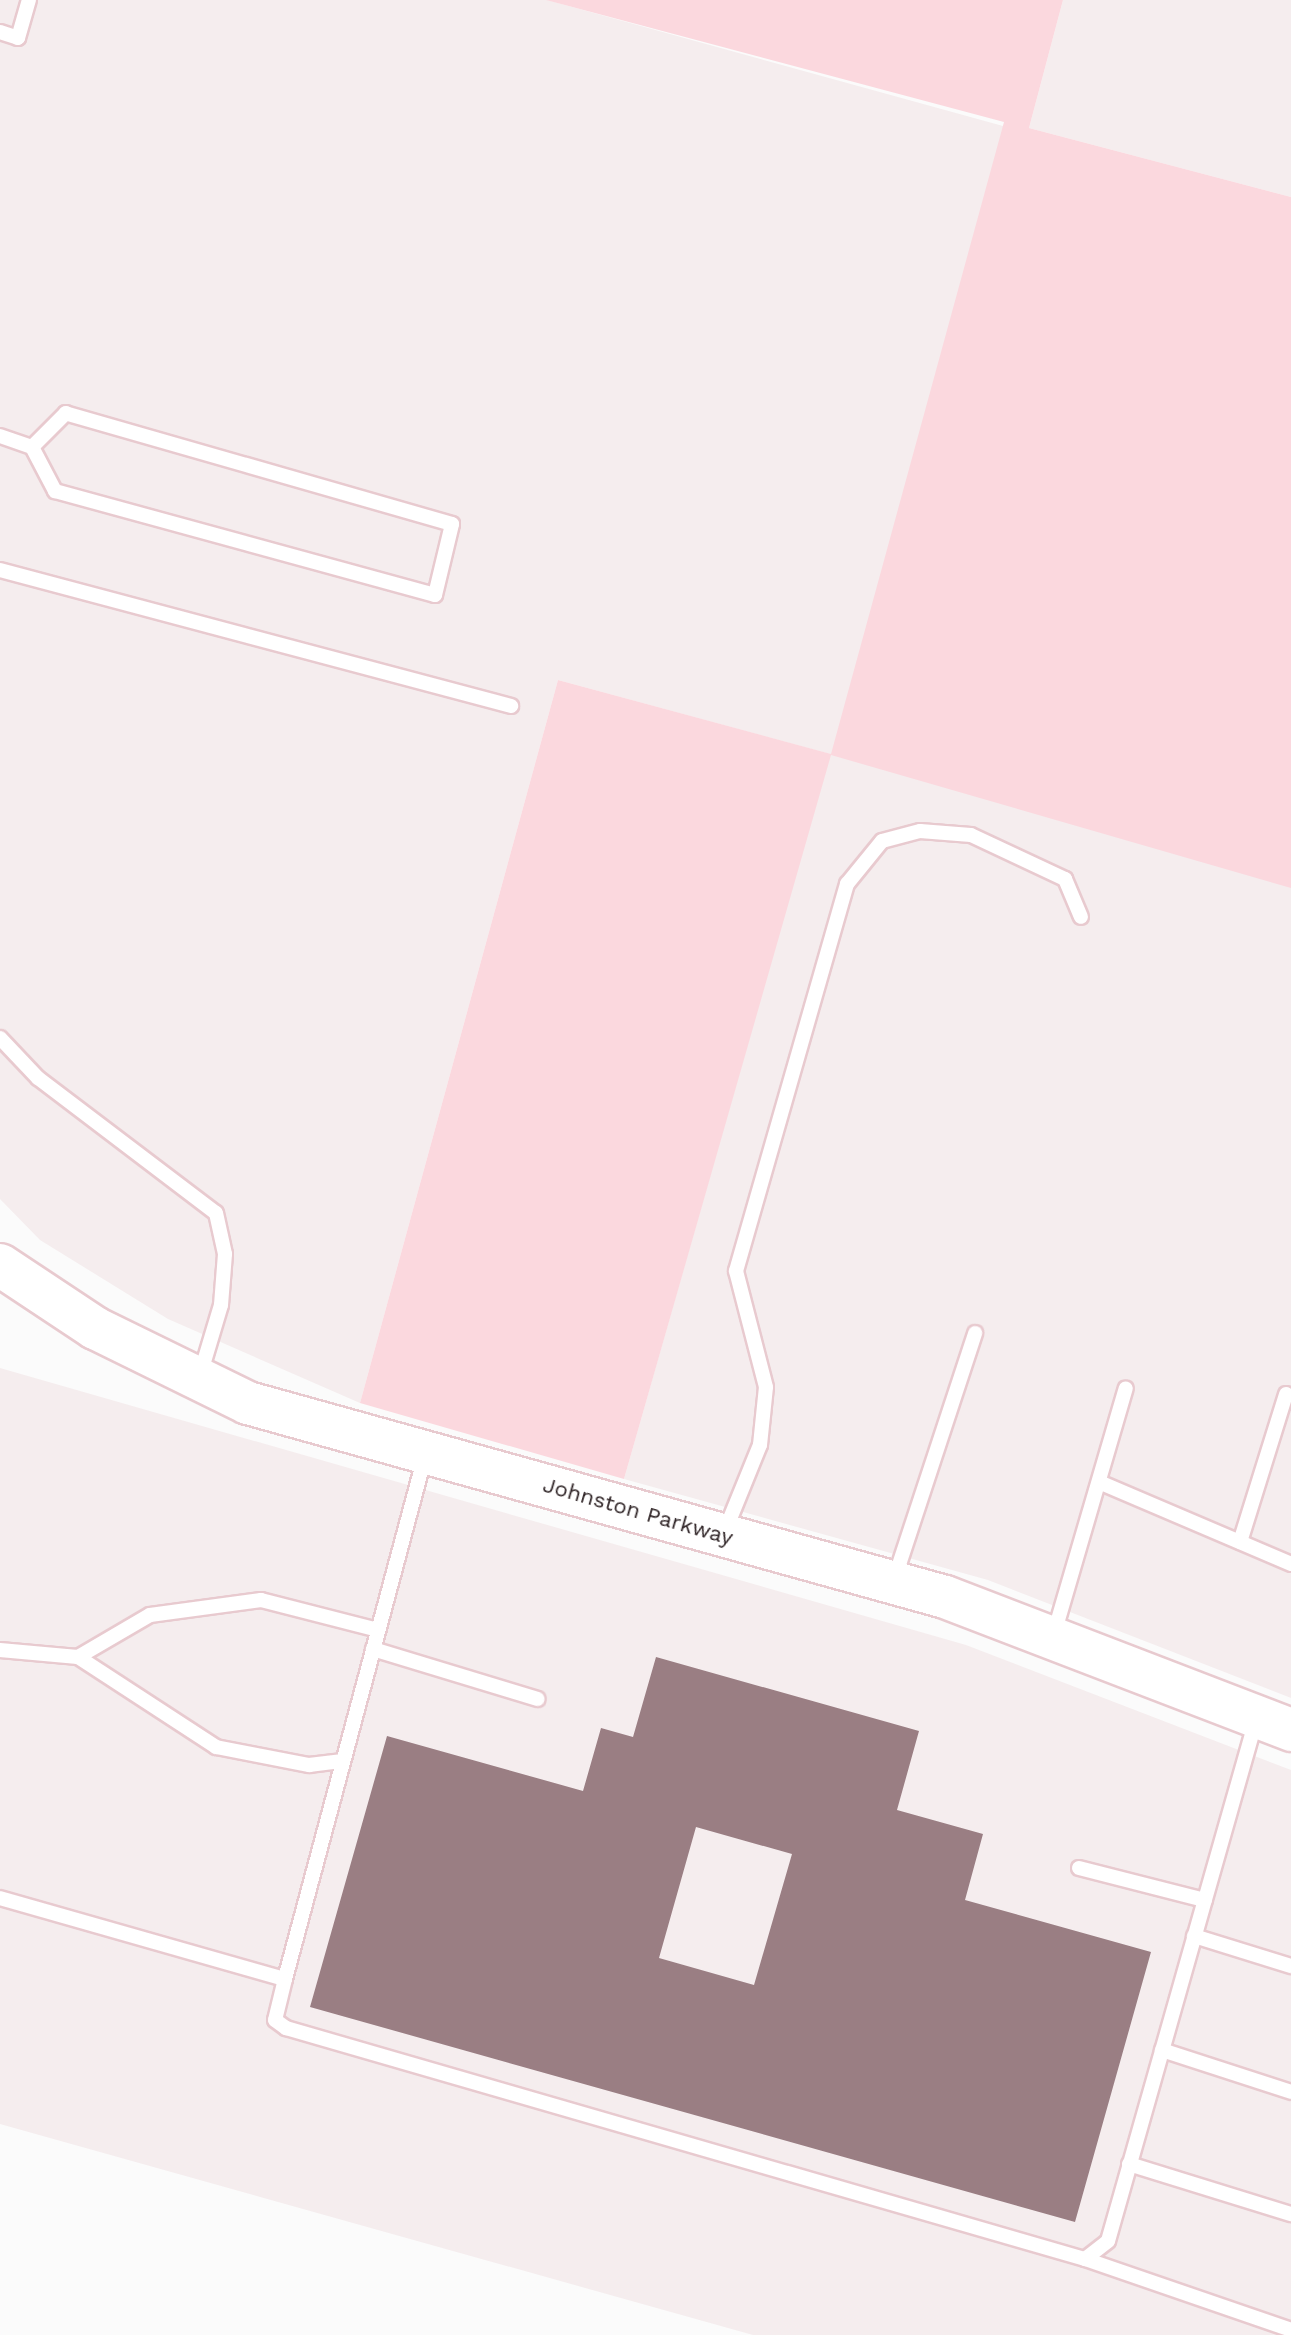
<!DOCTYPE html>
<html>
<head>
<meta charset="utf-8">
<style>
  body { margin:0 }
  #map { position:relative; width:1291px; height:2335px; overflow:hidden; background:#fbfbfb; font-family:"Work Sans",sans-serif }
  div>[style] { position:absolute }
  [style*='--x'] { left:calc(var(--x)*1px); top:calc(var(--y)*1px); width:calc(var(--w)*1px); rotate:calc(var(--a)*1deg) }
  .built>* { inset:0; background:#f5edee }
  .green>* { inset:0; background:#fbd8de }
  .building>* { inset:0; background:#9a7e83 }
  .roads { filter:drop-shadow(2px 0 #e8cacf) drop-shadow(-2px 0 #e8cacf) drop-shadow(0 2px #e8cacf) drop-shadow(0 -2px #e8cacf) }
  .lane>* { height:14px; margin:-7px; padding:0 7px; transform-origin:7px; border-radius:7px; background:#fff }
  .secondary>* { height:42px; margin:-21px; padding:0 21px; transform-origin:21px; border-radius:21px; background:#fff }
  span { translate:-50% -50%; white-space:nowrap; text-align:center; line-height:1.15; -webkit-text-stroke:6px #fff; paint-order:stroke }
  .street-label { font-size:22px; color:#2f2426 }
</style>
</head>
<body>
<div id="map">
  <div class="built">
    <div style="clip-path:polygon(0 0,547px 0,1003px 126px,1291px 887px,1291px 1698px,988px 1580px,624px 1479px,830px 754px,558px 680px,360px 1403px,168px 1319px,40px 1240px,0 1199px)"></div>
    <div style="clip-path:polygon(1063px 0,1291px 0,1291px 197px,1029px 128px)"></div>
    <div style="clip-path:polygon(0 1368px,966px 1645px,1291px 1770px,1291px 2335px,753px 2335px,0 2124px)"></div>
  </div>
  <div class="green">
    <div style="clip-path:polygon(546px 0,1063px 0,1029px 128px,1291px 197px,1291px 888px,831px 755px,624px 1479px,360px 1403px,558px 680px,831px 754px,1004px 122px)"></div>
  </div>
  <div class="building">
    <div style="clip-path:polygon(evenodd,656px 1657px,919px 1731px,897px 1810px,983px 1834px,965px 1900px,1151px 1952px,1075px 2222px,310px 2007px,387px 1736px,583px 1791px,601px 1728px,633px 1737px,656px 1657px,696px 1827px,792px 1854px,754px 1985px,659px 1958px,696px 1827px)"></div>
  </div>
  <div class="roads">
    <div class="lane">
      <div style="--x:0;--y:32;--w:19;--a:18"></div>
      <div style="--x:18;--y:38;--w:40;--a:-74"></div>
      <div style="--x:0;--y:436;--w:34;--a:19"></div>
      <div style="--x:32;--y:447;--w:50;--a:62.4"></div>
      <div style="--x:55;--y:491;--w:394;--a:15.3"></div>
      <div style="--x:435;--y:595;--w:73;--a:-76.5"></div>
      <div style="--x:452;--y:524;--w:402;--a:-164"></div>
      <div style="--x:66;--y:413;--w:48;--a:135"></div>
      <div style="--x:0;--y:570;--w:529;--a:14.9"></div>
      <div style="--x:0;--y:1038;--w:55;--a:46.5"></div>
      <div style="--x:38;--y:1078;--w:223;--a:37.2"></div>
      <div style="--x:216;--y:1213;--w:42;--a:77.6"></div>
      <div style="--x:225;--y:1254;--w:51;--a:94.5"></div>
      <div style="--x:221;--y:1305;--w:73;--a:106.7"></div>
      <div style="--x:425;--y:1456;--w:541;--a:104.99"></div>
      <div style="--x:285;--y:1979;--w:42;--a:103.7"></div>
      <div style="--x:275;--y:2020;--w:14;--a:36"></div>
      <div style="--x:286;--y:2028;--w:832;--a:16.13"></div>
      <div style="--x:1085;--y:2259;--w:29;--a:-38"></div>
      <div style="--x:1108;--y:2241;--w:542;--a:-74.14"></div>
      <div style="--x:1099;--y:1482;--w:209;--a:23.1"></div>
      <div style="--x:725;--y:1531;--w:93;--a:-67.9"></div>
      <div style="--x:760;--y:1445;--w:58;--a:-84.1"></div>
      <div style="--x:766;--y:1387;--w:120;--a:-104.5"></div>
      <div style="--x:736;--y:1271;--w:403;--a:-74"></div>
      <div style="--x:847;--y:884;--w:55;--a:-50.9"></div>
      <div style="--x:882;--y:841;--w:39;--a:-15"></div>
      <div style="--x:920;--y:831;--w:51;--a:4.5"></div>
      <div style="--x:971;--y:835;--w:104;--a:25.1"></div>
      <div style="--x:1065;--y:879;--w:41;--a:67.2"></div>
      <div style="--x:1240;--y:1542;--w:155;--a:-72.7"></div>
      <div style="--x:894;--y:1580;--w:260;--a:-71.8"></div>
      <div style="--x:1053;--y:1637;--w:259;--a:-73.7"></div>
      <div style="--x:373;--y:1649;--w:172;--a:16.9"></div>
      <div style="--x:0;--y:1650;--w:78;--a:5.1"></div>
      <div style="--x:78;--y:1657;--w:83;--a:-30.3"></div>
      <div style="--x:150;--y:1615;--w:112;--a:-7.7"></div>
      <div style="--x:261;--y:1600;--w:121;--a:14.4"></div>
      <div style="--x:78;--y:1657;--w:165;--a:33.1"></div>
      <div style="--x:216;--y:1747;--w:95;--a:11"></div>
      <div style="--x:309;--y:1765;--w:34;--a:-7"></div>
      <div style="--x:1079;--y:1868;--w:130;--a:14.3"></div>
      <div style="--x:0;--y:1898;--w:296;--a:15.9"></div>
      <div style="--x:1194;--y:1936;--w:102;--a:17.2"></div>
      <div style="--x:1162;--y:2050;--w:136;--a:18"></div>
      <div style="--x:1129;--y:2164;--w:170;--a:17.2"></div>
      <div style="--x:1085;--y:2259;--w:218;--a:19"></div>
    </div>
    <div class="secondary">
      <div style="--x:0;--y:1265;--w:114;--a:33.6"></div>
      <div style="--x:95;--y:1328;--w:170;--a:26.1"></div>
      <div style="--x:248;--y:1403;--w:723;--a:15.55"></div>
      <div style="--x:945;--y:1597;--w:371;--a:21"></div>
    </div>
  </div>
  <div class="street-label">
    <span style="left:638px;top:1511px;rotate:16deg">Johnston Parkway</span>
  </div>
</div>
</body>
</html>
